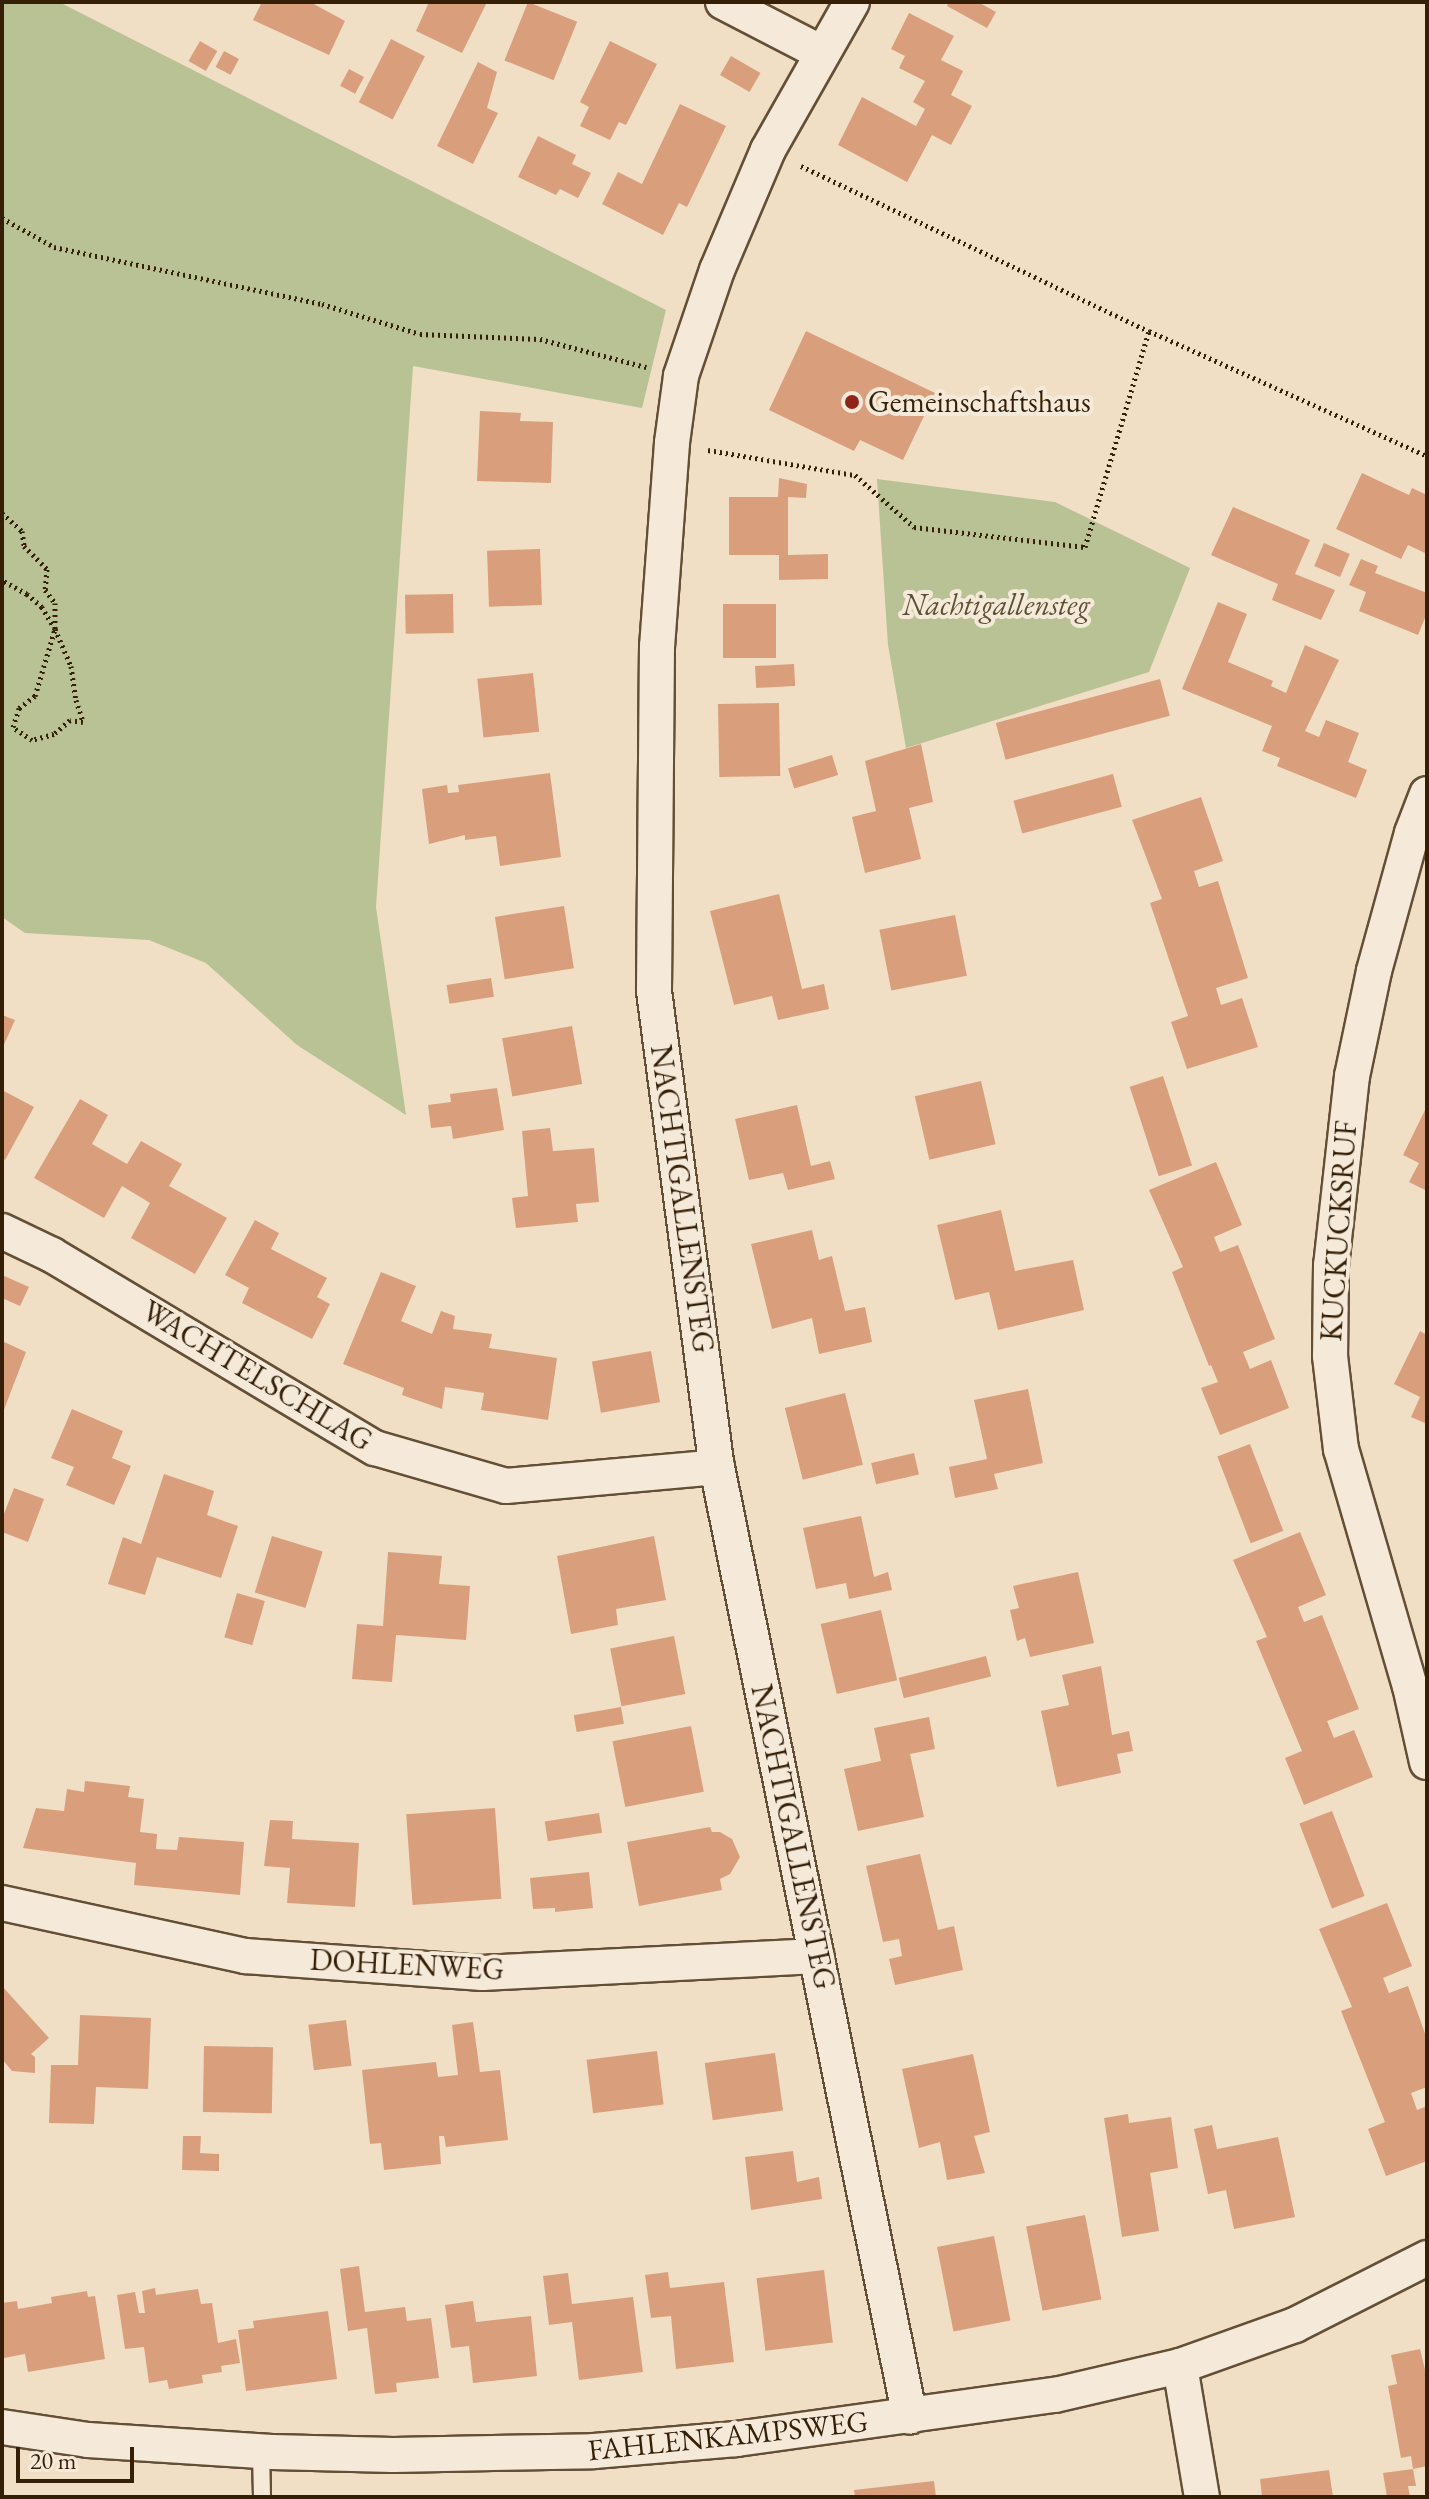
<!DOCTYPE html>
<html>
<head>
<meta charset="utf-8">
<style>
  body { margin:0 }
  #map { position:relative; width:1429px; height:2499px; overflow:hidden; background:#f0dfc5; font-family:"EB Garamond",serif }
  div>[style] { position:absolute }
  [style*='--x'] { left:calc(var(--x)*1px); top:calc(var(--y)*1px); width:calc(var(--w)*1px); rotate:calc(var(--a)*1deg) }
  .green>* { inset:0; background:#b8c295 }
  .building>* { inset:0; background:#d99f7d; transform-origin:0 0 }
  .path>* { height:5px; margin-top:-2.5px; transform-origin:0; background:repeating-linear-gradient(90deg,#351f07 0 2px,transparent 0 6px) }
  .roads { filter:drop-shadow(2px 0 #644f36) drop-shadow(-2px 0 #644f36) drop-shadow(0 2px #644f36) drop-shadow(0 -2px #644f36) }
  .service>* { height:16px; margin:-8px; padding:0 8px; transform-origin:8px; border-radius:8px; background:#f5ead9 }
  .minor>* { height:34px; margin:-17px; padding:0 17px; transform-origin:17px; border-radius:17px; background:#f5ead9 }
  .dots>* { width:22px; height:22px; translate:-50% -50%; box-sizing:border-box; border:4px solid #f5ead9; border-radius:50% }
  span { translate:-50% -50%; white-space:nowrap; text-align:center; line-height:1.15; -webkit-text-stroke:8px #f5ead9; paint-order:stroke }
  .poi-label { font-size:30px; color:#351f07 }
  .left { translate:0 -50%; text-align:left }
  .park-label { font-size:30px; color:#5c5032; font-style:italic }
  .street-label { font-size:30px; color:#351f07 }
  .frame { position:absolute; inset:0; border:4px solid #351f07; pointer-events:none }
  .scale { position:absolute; left:16px; top:2447px; width:118px; height:36px; box-sizing:border-box; border:4px solid #351f07; border-top:0; padding-left:10px; font-size:24px; line-height:28px; white-space:nowrap; color:#351f07; -webkit-text-stroke:6px #f5ead9; paint-order:stroke }
</style>
</head>
<body>
<div id="map">
  <div class="green">
    <div style="clip-path:polygon(2px 2px,59px 2px,666px 310px,642px 408px,413px 366px,376px 907px,406px 1115px,297px 1045px,206px 963px,149px 940px,25px 933px,2px 917px)"></div>
    <div style="clip-path:polygon(877px 479px,1055px 502px,1190px 568px,1149px 672px,906px 748px,888px 645px)"></div>
  </div>
  <div class="building">
    <div style="clip-path:polygon(262px 2px,310px 2px,345px 21px,329px 55px,253px 20px)"></div>
    <div style="clip-path:polygon(429px 2px,487px 2px,462px 53px,416px 31px)"></div>
    <div style="left:528px;top:2px;width:53px;height:63px;rotate:22deg"></div>
    <div style="clip-path:polygon(949px 2px,978px 2px,996px 12px,987px 28px,947px 6px)"></div>
    <div style="clip-path:polygon(909px 13px,954px 36px,941px 60px,963px 71px,951px 95px,972px 106px,951px 145px,932px 135px,907px 182px,838px 145px,862px 97px,916px 126px,925px 109px,913px 102px,925px 81px,899px 68px,905px 56px,891px 49px)"></div>
    <div style="left:391px;top:39px;width:38px;height:71px;rotate:27deg"></div>
    <div style="left:200px;top:41px;width:20px;height:23px;rotate:30deg"></div>
    <div style="clip-path:polygon(610px 41px,657px 64px,626px 125px,619px 122px,610px 140px,580px 126px,589px 107px,580px 102px)"></div>
    <div style="left:224px;top:51px;width:17px;height:18px;rotate:28deg"></div>
    <div style="left:731px;top:56px;width:34px;height:22px;rotate:30deg"></div>
    <div style="clip-path:polygon(478px 62px,497px 72px,487px 108px,498px 113px,473px 164px,437px 146px)"></div>
    <div style="left:349px;top:69px;width:17px;height:19px;rotate:28deg"></div>
    <div style="clip-path:polygon(680px 104px,726px 126px,687px 207px,679px 203px,663px 235px,602px 204px,618px 172px,642px 184px)"></div>
    <div style="clip-path:polygon(538px 136px,576px 155px,572px 164px,591px 173px,578px 198px,560px 189px,556px 195px,518px 177px)"></div>
    <div style="clip-path:polygon(806px 331px,935px 393px,903px 460px,860px 440px,854px 451px,769px 410px)"></div>
    <div style="clip-path:polygon(480px 411px,521px 413px,520px 421px,553px 422px,551px 483px,477px 481px)"></div>
    <div style="clip-path:polygon(1362px 473px,1409px 495px,1412px 488px,1427px 495px,1427px 554px,1408px 545px,1401px 559px,1336px 529px)"></div>
    <div style="clip-path:polygon(779px 478px,807px 484px,806px 498px,788px 497px,788px 555px,828px 554px,828px 579px,779px 580px,779px 555px,729px 555px,729px 497px,778px 497px)"></div>
    <div style="clip-path:polygon(1233px 507px,1310px 540px,1295px 574px,1335px 590px,1321px 620px,1272px 600px,1278px 584px,1211px 555px)"></div>
    <div style="left:1324px;top:543px;width:28px;height:25px;rotate:23deg"></div>
    <div style="left:540px;top:549px;width:56px;height:53px;rotate:88deg"></div>
    <div style="clip-path:polygon(1361px 559px,1378px 566px,1375px 573px,1427px 593px,1427px 613px,1418px 635px,1359px 611px,1366px 592px,1349px 585px)"></div>
    <div style="left:453px;top:594px;width:39px;height:48px;rotate:89deg"></div>
    <div style="clip-path:polygon(1218px 602px,1247px 614px,1228px 662px,1273px 681px,1271px 686px,1286px 693px,1305px 645px,1339px 660px,1305px 731px,1319px 737px,1326px 720px,1359px 733px,1348px 762px,1367px 770px,1356px 798px,1277px 766px,1280px 758px,1262px 751px,1272px 726px,1182px 689px)"></div>
    <div style="left:723px;top:604px;width:53px;height:54px"></div>
    <div style="left:794px;top:664px;width:22px;height:39px;rotate:87deg"></div>
    <div style="left:533px;top:673px;width:59px;height:56px;rotate:84deg"></div>
    <div style="left:1160px;top:679px;width:38px;height:170px;rotate:75deg"></div>
    <div style="left:779px;top:703px;width:73px;height:61px;rotate:89deg"></div>
    <div style="clip-path:polygon(921px 744px,933px 802px,909px 808px,921px 859px,865px 873px,852px 817px,876px 811px,865px 761px)"></div>
    <div style="left:832px;top:755px;width:21px;height:46px;rotate:73deg"></div>
    <div style="clip-path:polygon(550px 773px,561px 857px,500px 866px,496px 836px,465px 840px,465px 835px,429px 844px,422px 789px,447px 785px,448px 793px,459px 792px,458px 785px)"></div>
    <div style="left:1113px;top:774px;width:34px;height:103px;rotate:75deg"></div>
    <div style="clip-path:polygon(1201px 797px,1223px 861px,1194px 871px,1199px 887px,1218px 881px,1248px 978px,1216px 988px,1221px 1005px,1242px 998px,1258px 1047px,1187px 1069px,1171px 1022px,1188px 1016px,1150px 903px,1162px 899px,1132px 820px)"></div>
    <div style="clip-path:polygon(779px 894px,802px 989px,824px 984px,829px 1009px,778px 1020px,772px 996px,734px 1005px,710px 911px)"></div>
    <div style="left:564px;top:906px;width:63px;height:70px;rotate:81deg"></div>
    <div style="left:955px;top:915px;width:62px;height:77px;rotate:79deg"></div>
    <div style="left:491px;top:978px;width:19px;height:45px;rotate:81deg"></div>
    <div style="clip-path:polygon(2px 1015px,15px 1020px,2px 1049px)"></div>
    <div style="left:572px;top:1026px;width:59px;height:71px;rotate:80deg"></div>
    <div style="left:1163px;top:1076px;width:94px;height:35px;rotate:72deg"></div>
    <div style="left:981px;top:1081px;width:65px;height:68px;rotate:77deg"></div>
    <div style="clip-path:polygon(497px 1088px,504px 1130px,453px 1139px,451px 1126px,431px 1128px,428px 1105px,451px 1102px,450px 1094px)"></div>
    <div style="clip-path:polygon(2px 1090px,34px 1107px,5px 1160px,2px 1158px)"></div>
    <div style="clip-path:polygon(80px 1099px,108px 1115px,92px 1144px,127px 1164px,141px 1141px,182px 1164px,169px 1186px,227px 1218px,195px 1274px,131px 1238px,150px 1203px,122px 1186px,104px 1218px,34px 1178px)"></div>
    <div style="clip-path:polygon(797px 1105px,811px 1166px,830px 1161px,835px 1179px,788px 1190px,783px 1173px,749px 1180px,735px 1119px)"></div>
    <div style="clip-path:polygon(1427px 1106px,1427px 1191px,1409px 1182px,1419px 1163px,1403px 1155px)"></div>
    <div style="clip-path:polygon(550px 1128px,553px 1151px,594px 1148px,599px 1202px,576px 1204px,578px 1222px,516px 1228px,512px 1198px,528px 1196px,522px 1131px)"></div>
    <div style="clip-path:polygon(1216px 1162px,1242px 1225px,1214px 1237px,1220px 1252px,1238px 1245px,1275px 1339px,1243px 1352px,1250px 1369px,1271px 1360px,1289px 1408px,1220px 1435px,1201px 1388px,1218px 1382px,1211px 1365px,1209px 1366px,1172px 1272px,1183px 1267px,1149px 1190px)"></div>
    <div style="clip-path:polygon(1001px 1210px,1015px 1271px,1073px 1260px,1084px 1310px,998px 1330px,989px 1292px,955px 1300px,937px 1225px)"></div>
    <div style="clip-path:polygon(255px 1220px,279px 1233px,271px 1249px,327px 1278px,317px 1297px,330px 1304px,312px 1339px,242px 1303px,249px 1288px,225px 1275px)"></div>
    <div style="clip-path:polygon(812px 1230px,819px 1260px,832px 1256px,845px 1311px,865px 1307px,872px 1342px,819px 1354px,812px 1318px,772px 1329px,751px 1244px)"></div>
    <div style="clip-path:polygon(381px 1272px,416px 1286px,401px 1321px,432px 1334px,441px 1311px,455px 1316px,453px 1329px,492px 1334px,489px 1348px,557px 1358px,548px 1420px,481px 1410px,484px 1393px,445px 1387px,442px 1409px,402px 1395px,404px 1388px,343px 1364px)"></div>
    <div style="clip-path:polygon(2px 1275px,29px 1287px,20px 1306px,2px 1298px)"></div>
    <div style="clip-path:polygon(1420px 1331px,1427px 1335px,1427px 1424px,1411px 1417px,1420px 1397px,1394px 1384px)"></div>
    <div style="clip-path:polygon(2px 1341px,26px 1352px,2px 1415px)"></div>
    <div style="left:651px;top:1351px;width:52px;height:60px;rotate:80deg"></div>
    <div style="clip-path:polygon(1028px 1389px,1043px 1463px,994px 1474px,998px 1489px,955px 1498px,949px 1467px,987px 1459px,974px 1400px)"></div>
    <div style="left:845px;top:1393px;width:74px;height:62px;rotate:76deg"></div>
    <div style="clip-path:polygon(72px 1409px,123px 1431px,112px 1458px,131px 1466px,114px 1505px,66px 1485px,74px 1467px,51px 1458px)"></div>
    <div style="left:1250px;top:1444px;width:93px;height:35px;rotate:69deg"></div>
    <div style="left:914px;top:1453px;width:22px;height:44px;rotate:77deg"></div>
    <div style="clip-path:polygon(164px 1474px,214px 1491px,207px 1515px,238px 1526px,221px 1578px,157px 1557px,145px 1595px,108px 1584px,123px 1537px,141px 1544px)"></div>
    <div style="clip-path:polygon(14px 1488px,44px 1499px,28px 1542px,2px 1532px,2px 1519px)"></div>
    <div style="clip-path:polygon(861px 1516px,874px 1577px,888px 1572px,892px 1590px,849px 1599px,846px 1583px,816px 1589px,803px 1528px)"></div>
    <div style="clip-path:polygon(1300px 1532px,1326px 1595px,1298px 1607px,1304px 1622px,1322px 1615px,1359px 1709px,1327px 1721px,1334px 1738px,1354px 1730px,1373px 1777px,1304px 1805px,1285px 1758px,1302px 1751px,1256px 1641px,1267px 1637px,1233px 1560px)"></div>
    <div style="left:272px;top:1536px;width:53px;height:59px;rotate:17deg"></div>
    <div style="clip-path:polygon(654px 1536px,666px 1600px,616px 1609px,618px 1625px,571px 1634px,557px 1556px)"></div>
    <div style="clip-path:polygon(388px 1552px,442px 1556px,439px 1584px,470px 1586px,466px 1640px,396px 1635px,392px 1682px,352px 1679px,357px 1624px,383px 1626px)"></div>
    <div style="clip-path:polygon(1078px 1572px,1094px 1643px,1030px 1657px,1025px 1638px,1017px 1641px,1010px 1610px,1019px 1608px,1013px 1586px)"></div>
    <div style="left:237px;top:1593px;width:29px;height:46px;rotate:16deg"></div>
    <div style="left:881px;top:1610px;width:72px;height:62px;rotate:77deg"></div>
    <div style="left:674px;top:1636px;width:59px;height:65px;rotate:79deg"></div>
    <div style="left:986px;top:1656px;width:21px;height:90px;rotate:76deg"></div>
    <div style="clip-path:polygon(1101px 1666px,1112px 1735px,1129px 1731px,1133px 1751px,1117px 1754px,1121px 1773px,1057px 1787px,1041px 1711px,1069px 1705px,1062px 1675px)"></div>
    <div style="left:621px;top:1707px;width:17px;height:48px;rotate:80deg"></div>
    <div style="clip-path:polygon(929px 1717px,935px 1749px,910px 1754px,924px 1817px,858px 1831px,844px 1769px,881px 1761px,874px 1728px)"></div>
    <div style="left:691px;top:1726px;width:67px;height:80px;rotate:79deg"></div>
    <div style="clip-path:polygon(85px 1781px,130px 1786px,128px 1797px,144px 1799px,140px 1832px,157px 1834px,156px 1849px,177px 1850px,179px 1837px,244px 1842px,240px 1895px,134px 1885px,136px 1863px,23px 1848px,36px 1808px,64px 1811px,67px 1789px,84px 1792px)"></div>
    <div style="left:495px;top:1808px;width:91px;height:89px;rotate:86deg"></div>
    <div style="left:1332px;top:1811px;width:91px;height:35px;rotate:69deg"></div>
    <div style="left:599px;top:1813px;width:20px;height:55px;rotate:81deg"></div>
    <div style="clip-path:polygon(270px 1820px,293px 1821px,292px 1839px,359px 1843px,355px 1907px,287px 1903px,290px 1868px,264px 1866px)"></div>
    <div style="clip-path:polygon(710px 1827px,712px 1832px,720px 1832px,732px 1839px,740px 1857px,730px 1874px,720px 1879px,722px 1890px,639px 1906px,627px 1842px)"></div>
    <div style="clip-path:polygon(920px 1854px,938px 1930px,954px 1926px,963px 1970px,895px 1985px,889px 1959px,902px 1956px,899px 1939px,883px 1942px,866px 1866px)"></div>
    <div style="clip-path:polygon(589px 1872px,593px 1908px,555px 1912px,555px 1908px,533px 1909px,530px 1878px)"></div>
    <div style="clip-path:polygon(1387px 1903px,1412px 1966px,1383px 1978px,1389px 1993px,1408px 1986px,1427px 2039px,1427px 2087px,1411px 2093px,1417px 2110px,1427px 2106px,1427px 2161px,1386px 2176px,1368px 2129px,1385px 2122px,1341px 2011px,1352px 2007px,1319px 1929px)"></div>
    <div style="clip-path:polygon(2px 1986px,49px 2038px,31px 2054px,35px 2057px,35px 2073px,12px 2071px,2px 2059px)"></div>
    <div style="clip-path:polygon(80px 2015px,151px 2018px,148px 2089px,96px 2087px,94px 2124px,49px 2123px,51px 2065px,78px 2065px)"></div>
    <div style="left:346px;top:2020px;width:46px;height:38px;rotate:83deg"></div>
    <div style="clip-path:polygon(473px 2022px,480px 2072px,500px 2070px,508px 2140px,446px 2147px,444px 2136px,439px 2136px,441px 2164px,384px 2170px,381px 2143px,370px 2144px,362px 2070px,436px 2062px,438px 2077px,458px 2075px,452px 2025px)"></div>
    <div style="left:204px;top:2046px;width:69px;height:66px;rotate:1deg"></div>
    <div style="left:657px;top:2051px;width:54px;height:71px;rotate:83deg"></div>
    <div style="left:775px;top:2053px;width:58px;height:71px;rotate:82deg"></div>
    <div style="clip-path:polygon(973px 2054px,990px 2132px,974px 2136px,985px 2173px,947px 2180px,940px 2142px,919px 2148px,902px 2069px)"></div>
    <div style="clip-path:polygon(1128px 2114px,1129px 2123px,1171px 2117px,1178px 2168px,1150px 2173px,1159px 2231px,1122px 2237px,1104px 2118px)"></div>
    <div style="clip-path:polygon(1212px 2125px,1217px 2149px,1278px 2137px,1295px 2217px,1234px 2229px,1226px 2190px,1208px 2194px,1194px 2129px)"></div>
    <div style="clip-path:polygon(183px 2136px,201px 2136px,200px 2153px,219px 2154px,219px 2171px,182px 2170px)"></div>
    <div style="clip-path:polygon(793px 2151px,797px 2182px,819px 2177px,822px 2199px,751px 2210px,745px 2157px)"></div>
    <div style="left:1085px;top:2215px;width:86px;height:60px;rotate:79deg"></div>
    <div style="left:994px;top:2236px;width:86px;height:58px;rotate:79deg"></div>
    <div style="clip-path:polygon(359px 2266px,365px 2312px,405px 2307px,407px 2321px,431px 2318px,439px 2378px,396px 2383px,397px 2392px,375px 2394px,367px 2328px,348px 2331px,340px 2269px)"></div>
    <div style="left:824px;top:2270px;width:73px;height:68px;rotate:83deg"></div>
    <div style="clip-path:polygon(668px 2272px,670px 2288px,724px 2282px,734px 2362px,676px 2369px,671px 2316px,651px 2318px,645px 2275px)"></div>
    <div style="clip-path:polygon(568px 2273px,572px 2304px,633px 2297px,643px 2372px,579px 2380px,572px 2322px,549px 2325px,543px 2276px)"></div>
    <div style="clip-path:polygon(155px 2288px,156px 2295px,198px 2289px,201px 2304px,212px 2303px,218px 2343px,236px 2339px,240px 2363px,221px 2366px,222px 2372px,202px 2375px,203px 2383px,169px 2389px,167px 2380px,149px 2383px,144px 2347px,125px 2349px,117px 2295px,135px 2292px,139px 2313px,145px 2313px,142px 2291px)"></div>
    <div style="clip-path:polygon(87px 2291px,88px 2297px,95px 2296px,105px 2359px,28px 2372px,25px 2354px,4px 2358px,2px 2303px,17px 2301px,18px 2309px,52px 2303px,51px 2297px)"></div>
    <div style="clip-path:polygon(473px 2301px,476px 2322px,531px 2316px,537px 2376px,473px 2383px,469px 2346px,451px 2348px,445px 2305px)"></div>
    <div style="clip-path:polygon(328px 2311px,337px 2379px,246px 2391px,238px 2330px,254px 2328px,253px 2321px)"></div>
    <div style="clip-path:polygon(1420px 2349px,1427px 2378px,1427px 2466px,1413px 2469px,1411px 2456px,1401px 2458px,1388px 2386px,1397px 2384px,1391px 2355px)"></div>
    <div style="clip-path:polygon(1413px 2469px,1416px 2486px,1408px 2486px,1410px 2497px,1387px 2497px,1383px 2473px)"></div>
    <div style="clip-path:polygon(1329px 2470px,1333px 2497px,1262px 2497px,1260px 2479px)"></div>
    <div style="clip-path:polygon(934px 2481px,936px 2497px,855px 2497px,854px 2490px)"></div>
  </div>
  <div class="path">
    <div style="--x:801;--y:166;--w:385;--a:25.4"></div>
    <div style="--x:1149;--y:331;--w:305;--a:24.2"></div>
    <div style="--x:2;--y:218;--w:60;--a:29.1"></div>
    <div style="--x:54;--y:247;--w:274;--a:12"></div>
    <div style="--x:322;--y:304;--w:102;--a:17"></div>
    <div style="--x:420;--y:334;--w:120;--a:2.4"></div>
    <div style="--x:540;--y:339;--w:110;--a:14.8"></div>
    <div style="--x:708;--y:450;--w:149;--a:9.7"></div>
    <div style="--x:855;--y:475;--w:79;--a:41.4"></div>
    <div style="--x:914;--y:527;--w:172;--a:6.7"></div>
    <div style="--x:1085;--y:547;--w:225;--a:-73.5"></div>
    <div style="--x:2;--y:513;--w:27;--a:42"></div>
    <div style="--x:22;--y:531;--w:15;--a:82"></div>
    <div style="--x:24;--y:546;--w:33;--a:45"></div>
    <div style="--x:47;--y:569;--w:21;--a:95"></div>
    <div style="--x:45;--y:590;--w:16;--a:52"></div>
    <div style="--x:55;--y:603;--w:26;--a:90"></div>
    <div style="--x:55;--y:629;--w:26;--a:-121"></div>
    <div style="--x:42;--y:607;--w:20;--a:-139"></div>
    <div style="--x:27;--y:594;--w:29;--a:-151"></div>
    <div style="--x:55;--y:629;--w:40;--a:66.6"></div>
    <div style="--x:71;--y:666;--w:34;--a:82"></div>
    <div style="--x:76;--y:700;--w:23;--a:72"></div>
    <div style="--x:83;--y:722;--w:13;--a:-171"></div>
    <div style="--x:70;--y:720;--w:21;--a:139"></div>
    <div style="--x:54;--y:734;--w:23;--a:165"></div>
    <div style="--x:32;--y:740;--w:23;--a:-146"></div>
    <div style="--x:13;--y:727;--w:20;--a:-72"></div>
    <div style="--x:19;--y:708;--w:20;--a:-37"></div>
    <div style="--x:35;--y:696;--w:70;--a:-73.4"></div>
  </div>
  <div class="roads">
    <div class="service">
      <div style="--x:261;--y:2452;--w:45;--a:88.7"></div>
    </div>
    <div class="minor">
      <div style="--x:723;--y:2;--w:111;--a:27.3"></div>
      <div style="--x:852;--y:2;--w:170;--a:119.6"></div>
      <div style="--x:768;--y:150;--w:130;--a:113"></div>
      <div style="--x:717;--y:270;--w:112;--a:108.8"></div>
      <div style="--x:681;--y:376;--w:68;--a:97.7"></div>
      <div style="--x:672;--y:443;--w:204;--a:94.2"></div>
      <div style="--x:657;--y:646;--w:345;--a:90.5"></div>
      <div style="--x:654;--y:991;--w:480;--a:82.5"></div>
      <div style="--x:717;--y:1467;--w:969;--a:78.52"></div>
      <div style="--x:1427;--y:794;--w:42;--a:111"></div>
      <div style="--x:1412;--y:833;--w:143;--a:105.4"></div>
      <div style="--x:1374;--y:971;--w:107;--a:101.8"></div>
      <div style="--x:1352;--y:1076;--w:190;--a:96.3"></div>
      <div style="--x:1331;--y:1265;--w:91;--a:90.6"></div>
      <div style="--x:1330;--y:1356;--w:94;--a:83.3"></div>
      <div style="--x:1341;--y:1449;--w:247;--a:73.8"></div>
      <div style="--x:1410;--y:1686;--w:78;--a:77.4"></div>
      <div style="--x:2;--y:1231;--w:55;--a:25.6"></div>
      <div style="--x:52;--y:1255;--w:376;--a:30.9"></div>
      <div style="--x:375;--y:1448;--w:136;--a:16.2"></div>
      <div style="--x:506;--y:1486;--w:212;--a:-5.1"></div>
      <div style="--x:2;--y:1903;--w:249;--a:12.3"></div>
      <div style="--x:245;--y:1956;--w:238;--a:4.1"></div>
      <div style="--x:482;--y:1973;--w:335;--a:-2.9"></div>
      <div style="--x:1180;--y:2366;--w:133;--a:80.5"></div>
      <div style="--x:2;--y:2427;--w:87;--a:8.6"></div>
      <div style="--x:88;--y:2440;--w:184;--a:3.7"></div>
      <div style="--x:272;--y:2452;--w:121;--a:1.4"></div>
      <div style="--x:393;--y:2455;--w:201;--a:-1.1"></div>
      <div style="--x:594;--y:2451;--w:143;--a:-4.8"></div>
      <div style="--x:736;--y:2439;--w:322;--a:-7.9"></div>
      <div style="--x:1055;--y:2395;--w:128;--a:-13.1"></div>
      <div style="--x:1180;--y:2366;--w:122;--a:-19.6"></div>
      <div style="--x:1295;--y:2325;--w:148;--a:-26.9"></div>
    </div>
  </div>
  <div class="dots">
    <div style="left:852px;top:402px;background:#8f2418"></div>
  </div>
  <div class="poi-label">
    <span class="left" style="left:868px;top:402px">Gemeinschaftshaus</span>
  </div>
  <div class="park-label">
    <span style="left:996px;top:605px">Nachtigallensteg</span>
  </div>
  <div class="street-label">
    <span style="left:682px;top:1199px;rotate:82deg">NACHTIGALLENSTEG</span>
    <span style="left:1339px;top:1231px;rotate:-86deg">KUCKUCKSRUF</span>
    <span style="left:257px;top:1376px;rotate:31deg">WACHTELSCHLAG</span>
    <span style="left:793px;top:1837px;rotate:78deg">NACHTIGALLENSTEG</span>
    <span style="left:407px;top:1965px;rotate:3deg">DOHLENWEG</span>
    <span style="left:728px;top:2436px;rotate:-6deg">FAHLENKAMPSWEG</span>
  </div>
  <div class="frame"></div>
  <div class="scale">20 m</div>
</div>
</body>
</html>
